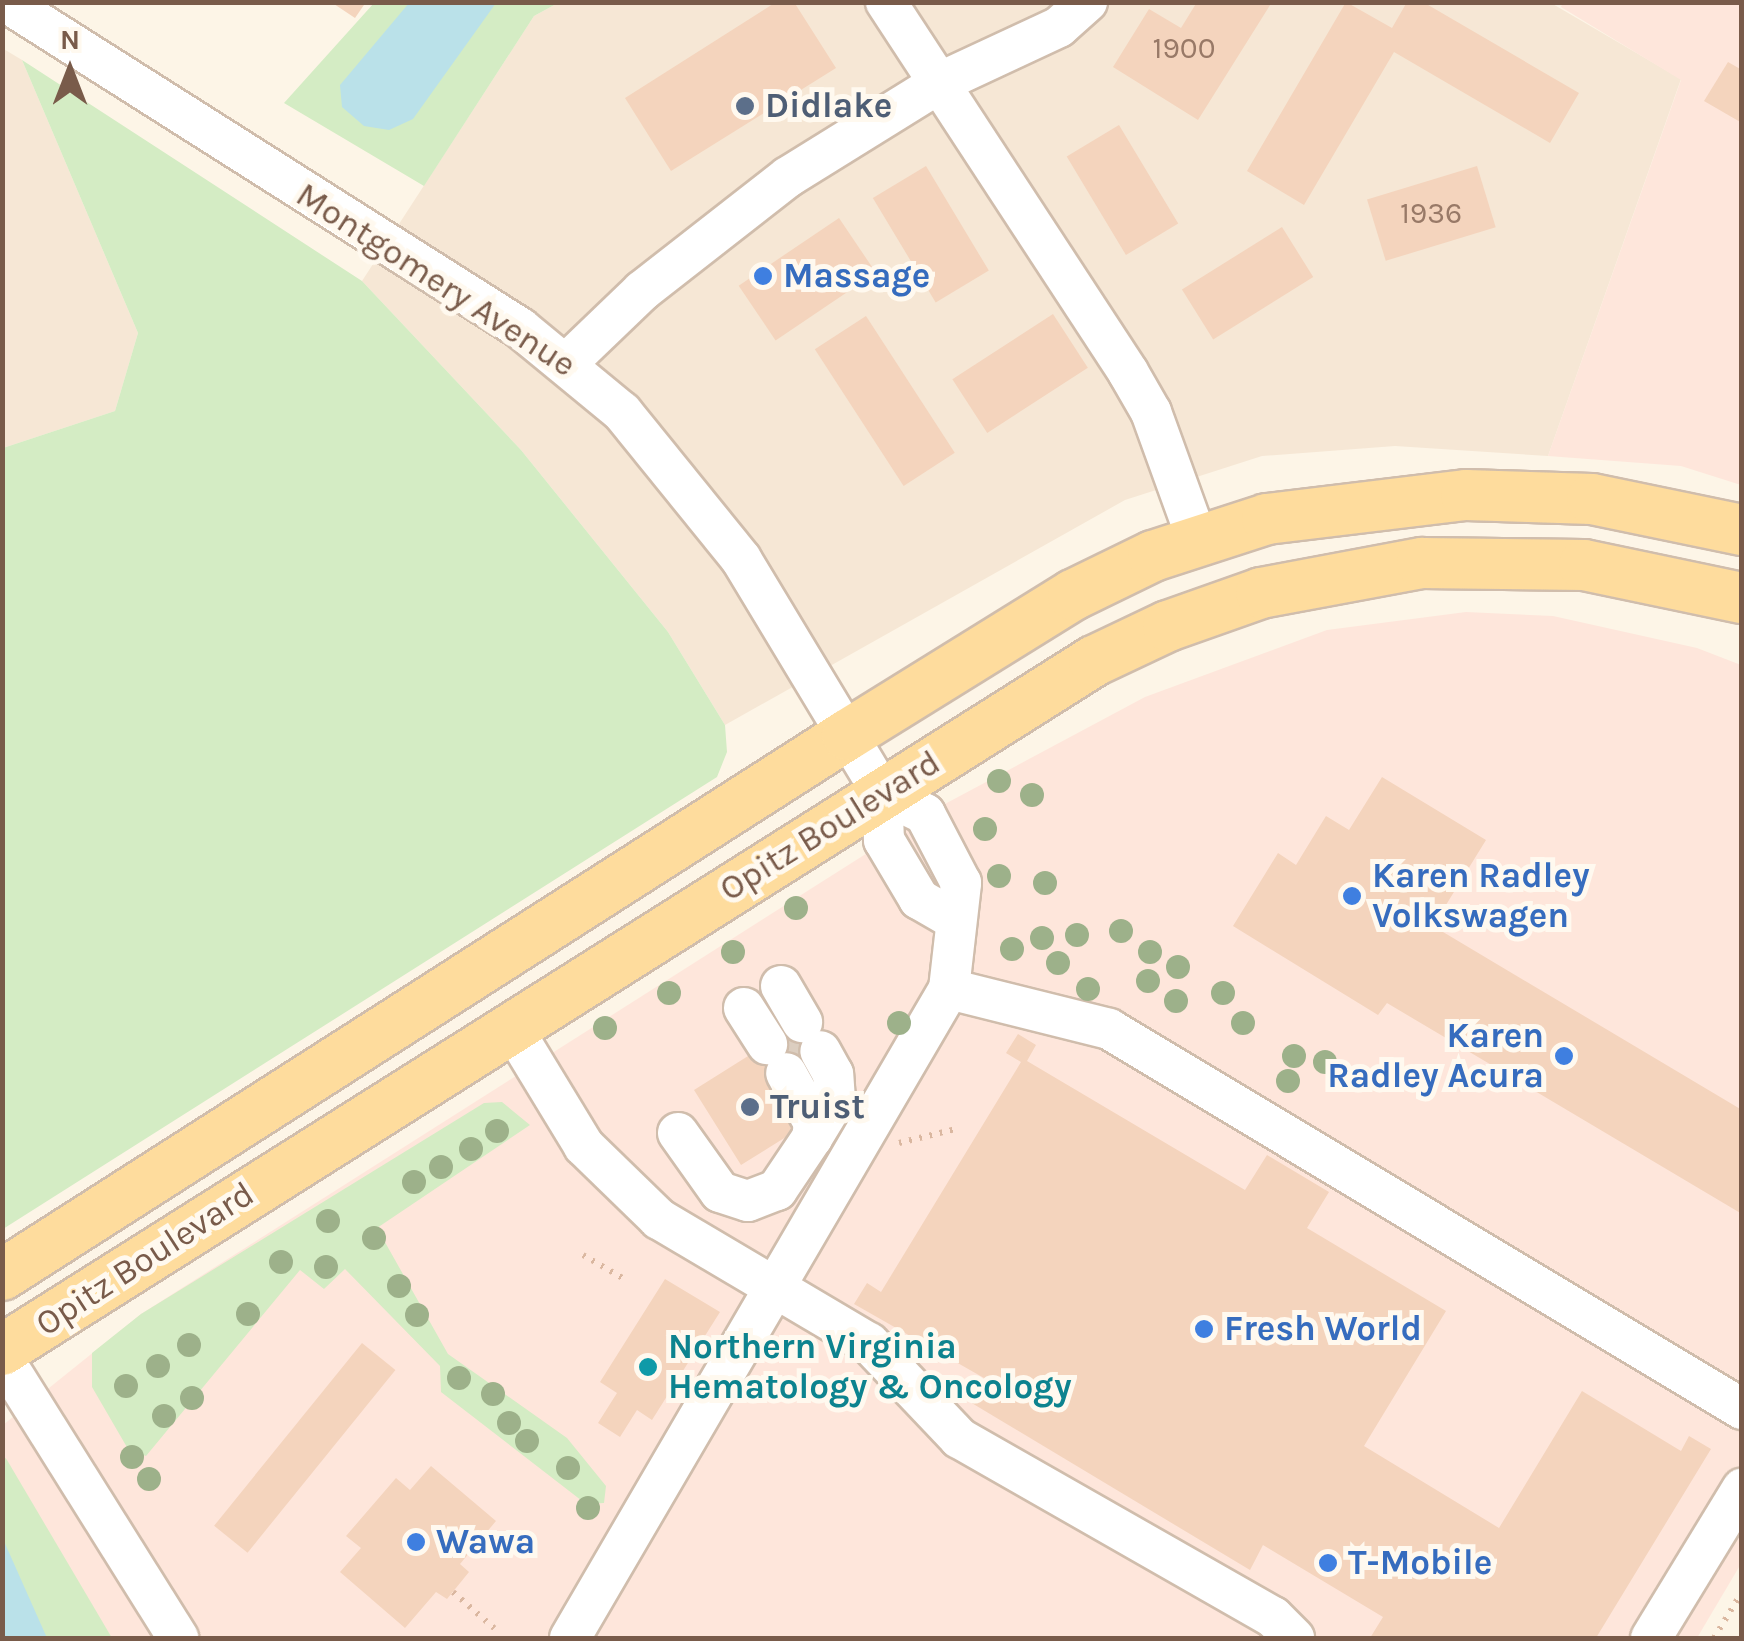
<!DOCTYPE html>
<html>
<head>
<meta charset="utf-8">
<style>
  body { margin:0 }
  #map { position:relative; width:1744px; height:1641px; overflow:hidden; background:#fdf5e7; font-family:Karla,sans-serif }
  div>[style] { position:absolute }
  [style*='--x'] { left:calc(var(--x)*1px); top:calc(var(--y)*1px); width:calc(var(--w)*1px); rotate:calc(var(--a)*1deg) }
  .residential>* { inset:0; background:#f6e7d5 }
  .commercial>* { inset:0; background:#fee6db }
  .green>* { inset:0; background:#d4ecc4 }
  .water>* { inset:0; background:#bae1e9 }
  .building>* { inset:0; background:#f4d4bd; transform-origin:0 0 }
  .minor-tunnel>* { height:40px; margin-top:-20px; transform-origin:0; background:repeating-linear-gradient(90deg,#dccec0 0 40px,transparent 0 60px) }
  .path>* { height:6px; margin-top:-3px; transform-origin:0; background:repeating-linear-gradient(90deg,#dab7a0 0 2.5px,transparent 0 10.5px) }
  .roads { filter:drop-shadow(2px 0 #d0bdac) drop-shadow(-2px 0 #d0bdac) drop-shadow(0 2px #d0bdac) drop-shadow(0 -2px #d0bdac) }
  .minor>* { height:40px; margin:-20px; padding:0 20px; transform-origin:20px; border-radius:20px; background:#fff }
  .major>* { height:50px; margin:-25px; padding:0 25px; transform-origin:25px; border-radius:25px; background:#fedc9d }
  .trees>* { width:24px; height:24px; margin:-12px; border-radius:50%; background:#9db18a }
  .dots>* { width:28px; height:28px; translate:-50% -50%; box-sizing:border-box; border:5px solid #fff9ef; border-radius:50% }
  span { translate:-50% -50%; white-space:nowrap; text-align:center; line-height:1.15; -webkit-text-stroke:10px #fff9ef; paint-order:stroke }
  .number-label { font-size:30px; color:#987967 }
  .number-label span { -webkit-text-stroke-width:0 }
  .service-label { font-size:35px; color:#4e5e75; font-weight:700 }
  .left { translate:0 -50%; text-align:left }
  .shop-label { font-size:35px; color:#366cbe; font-weight:700 }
  .right { translate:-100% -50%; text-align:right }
  .street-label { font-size:35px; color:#795b4a }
  .culture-label { font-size:35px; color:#0d838f; font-weight:700 }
  .frame { position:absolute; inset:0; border:5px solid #795b4a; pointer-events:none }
  .north { position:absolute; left:20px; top:20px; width:100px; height:100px; -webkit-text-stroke:8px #fff9ef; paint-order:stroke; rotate:0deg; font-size:28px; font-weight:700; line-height:40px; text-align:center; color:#795b4a }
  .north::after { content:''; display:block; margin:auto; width:35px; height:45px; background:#795b4a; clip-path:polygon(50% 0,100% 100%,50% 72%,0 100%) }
</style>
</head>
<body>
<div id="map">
  <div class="residential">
    <div style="clip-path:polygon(558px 3px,1551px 3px,1681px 79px,1548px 456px,1395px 446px,1262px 456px,1125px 500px,725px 725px,668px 632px,521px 450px,362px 281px,534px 16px)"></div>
    <div style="clip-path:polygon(2px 48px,22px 60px,138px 333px,115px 411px,3px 448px)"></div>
  </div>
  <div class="commercial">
    <div style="clip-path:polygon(1563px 2px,1741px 3px,1741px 485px,1681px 466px,1548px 456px,1681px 80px,1561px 7px)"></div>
    <div style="clip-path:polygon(1466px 612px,1553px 616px,1697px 648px,1741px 665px,1742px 1562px,1697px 1638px,112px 1638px,3px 1468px,3px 1425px,141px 1314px,943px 805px,1145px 697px,1327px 630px)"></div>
  </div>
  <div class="green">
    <div style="clip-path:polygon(374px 3px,558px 3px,534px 16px,424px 186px,284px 103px)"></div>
    <div style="clip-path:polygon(22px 60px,362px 281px,521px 450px,668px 632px,725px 725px,727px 752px,717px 777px,3px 1229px,3px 448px,115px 411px,138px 333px)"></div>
    <div style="clip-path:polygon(502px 1102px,530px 1125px,377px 1228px,448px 1354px,567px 1438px,606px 1486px,604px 1503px,586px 1504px,441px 1392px,440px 1366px,345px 1269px,324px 1289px,300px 1270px,146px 1456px,128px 1449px,92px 1387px,92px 1353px,141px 1314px,484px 1103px)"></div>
    <div style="clip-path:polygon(2px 1454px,7px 1460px,112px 1638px,3px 1638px)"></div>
  </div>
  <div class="water">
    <div style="clip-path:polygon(409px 3px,496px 3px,413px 119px,389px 130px,364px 126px,342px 107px,340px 85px)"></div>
    <div style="clip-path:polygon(2px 1539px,3px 1539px,47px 1638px,3px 1638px)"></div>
  </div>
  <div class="building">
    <div style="clip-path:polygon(331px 2px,366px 2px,355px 18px)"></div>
    <div style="clip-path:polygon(776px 2px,794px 2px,836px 68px,671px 171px,625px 98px)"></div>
    <div style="clip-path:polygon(1197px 2px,1272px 2px,1198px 120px,1113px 67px,1149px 9px,1181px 28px)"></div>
    <div style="clip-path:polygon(1346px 2px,1392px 28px,1407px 2px,1423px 2px,1579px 93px,1550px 143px,1394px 52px,1304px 205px,1247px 171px)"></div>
    <div style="clip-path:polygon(1728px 62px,1742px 70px,1742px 123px,1704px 101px)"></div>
    <div style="left:1119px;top:125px;width:115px;height:61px;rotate:59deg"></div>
    <div style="left:926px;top:166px;width:122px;height:62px;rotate:59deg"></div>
    <div style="left:1477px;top:166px;width:64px;height:115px;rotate:73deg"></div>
    <div style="left:839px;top:218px;width:66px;height:121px;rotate:56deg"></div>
    <div style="left:1282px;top:227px;width:59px;height:118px;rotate:58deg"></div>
    <div style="left:1053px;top:314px;width:64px;height:120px;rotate:57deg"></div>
    <div style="left:866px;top:316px;width:163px;height:61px;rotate:57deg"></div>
    <div style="clip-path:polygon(1382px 777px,1486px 840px,1433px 926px,1742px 1110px,1742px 1214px,1387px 1003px,1378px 1015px,1233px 926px,1278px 853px,1296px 865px,1326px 816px,1349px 830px)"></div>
    <div style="clip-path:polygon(810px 1017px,828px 1046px,776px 1079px,805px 1125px,741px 1165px,694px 1090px)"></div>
    <div style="clip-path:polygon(1018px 1034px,1036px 1045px,1027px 1061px,1245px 1190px,1267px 1155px,1329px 1192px,1307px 1228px,1446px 1311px,1364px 1446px,1499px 1528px,1582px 1391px,1681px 1451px,1689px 1436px,1711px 1449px,1596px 1638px,1370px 1638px,1383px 1617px,1263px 1545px,1250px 1570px,970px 1402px,984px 1378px,854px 1304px,867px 1283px,881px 1292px,1021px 1062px,1006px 1053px)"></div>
    <div style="clip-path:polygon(665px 1279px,720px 1312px,652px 1420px,637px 1410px,620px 1437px,598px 1423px,617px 1393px,600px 1382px)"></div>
    <div style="left:362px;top:1343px;width:43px;height:235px;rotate:39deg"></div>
    <div style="clip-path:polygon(431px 1466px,496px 1521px,460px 1564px,469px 1572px,447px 1599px,436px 1592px,405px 1628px,340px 1572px,361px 1548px,346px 1536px,396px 1478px,410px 1490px)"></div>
  </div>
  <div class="minor-tunnel">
    <div style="--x:783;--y:1034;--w:35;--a:57"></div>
  </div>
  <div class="path">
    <div style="--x:899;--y:1143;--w:59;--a:-13.8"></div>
    <div style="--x:583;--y:1255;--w:50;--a:30.2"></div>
    <div style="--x:453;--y:1592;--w:55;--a:41.3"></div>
    <div style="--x:1714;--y:1638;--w:54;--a:-58.7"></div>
  </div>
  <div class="roads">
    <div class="minor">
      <div style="--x:6;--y:2;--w:609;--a:32.38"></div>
      <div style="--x:520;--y:328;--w:132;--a:39.5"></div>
      <div style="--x:622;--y:412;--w:189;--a:51"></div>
      <div style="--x:741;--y:559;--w:273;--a:58.9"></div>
      <div style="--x:882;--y:793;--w:47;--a:87.6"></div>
      <div style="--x:884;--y:840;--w:69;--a:59.3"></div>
      <div style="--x:919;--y:899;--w:39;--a:30"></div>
      <div style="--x:886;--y:2;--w:442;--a:56.8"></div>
      <div style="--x:1128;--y:372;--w:46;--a:60.1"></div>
      <div style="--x:1151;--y:412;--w:135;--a:70.1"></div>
      <div style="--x:567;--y:363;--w:104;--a:-43.8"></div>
      <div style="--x:642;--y:291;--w:185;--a:-38"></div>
      <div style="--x:788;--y:177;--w:180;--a:-31.8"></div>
      <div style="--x:941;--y:82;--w:130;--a:-25"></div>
      <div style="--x:1059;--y:27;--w:38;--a:-42"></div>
      <div style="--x:781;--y:986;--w:42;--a:59.7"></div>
      <div style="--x:949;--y:989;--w:165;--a:14"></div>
      <div style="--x:1109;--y:1029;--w:738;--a:30.98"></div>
      <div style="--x:744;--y:1008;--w:43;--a:57.4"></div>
      <div style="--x:511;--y:1026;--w:140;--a:58.7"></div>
      <div style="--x:584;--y:1146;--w:105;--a:44.2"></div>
      <div style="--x:659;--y:1219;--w:244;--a:30.6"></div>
      <div style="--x:869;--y:1343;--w:131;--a:46.5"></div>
      <div style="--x:959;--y:1438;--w:361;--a:29.7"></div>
      <div style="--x:1273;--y:1617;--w:30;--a:45"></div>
      <div style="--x:678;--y:1133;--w:72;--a:54.6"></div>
      <div style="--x:720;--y:1192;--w:29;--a:18"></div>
      <div style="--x:748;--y:1201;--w:31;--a:-21"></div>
      <div style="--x:777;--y:1190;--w:63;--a:-56.1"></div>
      <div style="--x:812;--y:1138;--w:15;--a:-82"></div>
      <div style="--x:814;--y:1123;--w:57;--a:-119.2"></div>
      <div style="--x:812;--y:1138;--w:44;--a:-58.8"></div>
      <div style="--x:835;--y:1100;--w:26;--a:-94"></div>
      <div style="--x:833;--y:1074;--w:26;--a:-119"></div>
      <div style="--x:2;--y:1357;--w:332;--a:57.9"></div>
      <div style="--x:570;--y:1638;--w:752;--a:-59.72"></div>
      <div style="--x:949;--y:989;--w:107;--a:-83.5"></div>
      <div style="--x:961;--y:883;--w:78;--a:-117.6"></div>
      <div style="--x:925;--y:814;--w:48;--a:-154"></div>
      <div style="--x:1651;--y:1638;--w:175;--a:-58.6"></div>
    </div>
    <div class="major">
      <div style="--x:2;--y:1275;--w:1003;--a:-32.58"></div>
      <div style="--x:847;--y:735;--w:266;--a:-31.8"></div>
      <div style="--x:1073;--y:595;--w:89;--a:-26"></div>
      <div style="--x:1153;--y:556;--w:120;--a:-18"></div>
      <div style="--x:1267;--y:519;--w:200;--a:-6.9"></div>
      <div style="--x:1466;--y:495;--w:126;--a:1.8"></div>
      <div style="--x:1592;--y:499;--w:153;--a:11.7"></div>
      <div style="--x:2;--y:1350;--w:1291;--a:-32.25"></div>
      <div style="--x:1094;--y:661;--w:82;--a:-25.3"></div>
      <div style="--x:1168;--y:626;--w:99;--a:-19.5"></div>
      <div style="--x:1261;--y:593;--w:164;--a:-10.6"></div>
      <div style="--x:1422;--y:563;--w:162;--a:0.7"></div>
      <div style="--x:1584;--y:565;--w:161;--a:11.8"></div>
    </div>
  </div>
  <div class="trees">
    <div style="left:999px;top:781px"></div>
    <div style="left:1032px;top:795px"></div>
    <div style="left:985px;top:829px"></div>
    <div style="left:999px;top:876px"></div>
    <div style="left:1045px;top:883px"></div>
    <div style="left:796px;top:908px"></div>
    <div style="left:1121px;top:931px"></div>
    <div style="left:1077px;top:935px"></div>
    <div style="left:1042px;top:938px"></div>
    <div style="left:1012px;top:949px"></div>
    <div style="left:733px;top:952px"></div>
    <div style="left:1150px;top:952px"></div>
    <div style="left:1058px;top:963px"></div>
    <div style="left:1178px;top:967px"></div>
    <div style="left:1148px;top:981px"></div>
    <div style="left:1088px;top:989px"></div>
    <div style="left:669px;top:993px"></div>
    <div style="left:1223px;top:993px"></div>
    <div style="left:1176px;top:1001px"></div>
    <div style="left:899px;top:1023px"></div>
    <div style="left:1243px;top:1023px"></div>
    <div style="left:605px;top:1028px"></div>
    <div style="left:1294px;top:1056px"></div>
    <div style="left:1325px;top:1062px"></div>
    <div style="left:1288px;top:1081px"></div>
    <div style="left:497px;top:1131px"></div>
    <div style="left:471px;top:1149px"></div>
    <div style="left:441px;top:1167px"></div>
    <div style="left:414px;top:1182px"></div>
    <div style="left:328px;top:1221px"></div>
    <div style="left:374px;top:1238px"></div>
    <div style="left:281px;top:1262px"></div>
    <div style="left:326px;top:1267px"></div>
    <div style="left:399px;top:1286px"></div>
    <div style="left:248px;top:1314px"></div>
    <div style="left:417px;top:1315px"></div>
    <div style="left:189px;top:1345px"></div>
    <div style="left:158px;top:1366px"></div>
    <div style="left:459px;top:1378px"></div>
    <div style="left:126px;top:1386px"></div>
    <div style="left:493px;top:1394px"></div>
    <div style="left:192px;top:1398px"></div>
    <div style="left:164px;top:1416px"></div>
    <div style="left:509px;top:1423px"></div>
    <div style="left:527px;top:1441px"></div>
    <div style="left:132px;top:1457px"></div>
    <div style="left:568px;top:1468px"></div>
    <div style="left:149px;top:1479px"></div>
    <div style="left:588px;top:1508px"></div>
  </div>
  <div class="dots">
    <div style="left:745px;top:106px;background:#5c6f8a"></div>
    <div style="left:763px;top:276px;background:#3f7fe0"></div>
    <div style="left:1352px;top:896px;background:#3f7fe0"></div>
    <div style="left:1564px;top:1056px;background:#3f7fe0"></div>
    <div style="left:750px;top:1107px;background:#5c6f8a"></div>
    <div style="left:1204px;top:1329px;background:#3f7fe0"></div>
    <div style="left:648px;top:1367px;background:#0f9aa8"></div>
    <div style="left:416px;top:1542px;background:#3f7fe0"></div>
    <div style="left:1328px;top:1563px;background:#3f7fe0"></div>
  </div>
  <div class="number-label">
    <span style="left:1184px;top:48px">1900</span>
    <span style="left:1431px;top:213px">1936</span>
  </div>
  <div class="service-label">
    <span class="left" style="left:765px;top:106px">Didlake</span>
    <span class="left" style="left:770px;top:1107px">Truist</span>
  </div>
  <div class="shop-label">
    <span class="left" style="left:783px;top:276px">Massage</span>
    <span class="left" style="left:1372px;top:896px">Karen Radley<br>Volkswagen</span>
    <span class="right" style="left:1544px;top:1056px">Karen<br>Radley Acura</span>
    <span class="left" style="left:1224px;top:1329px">Fresh World</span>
    <span class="left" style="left:436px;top:1542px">Wawa</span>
    <span class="left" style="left:1348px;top:1563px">T-Mobile</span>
  </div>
  <div class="street-label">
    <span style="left:436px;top:280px;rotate:33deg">Montgomery Avenue</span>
    <span style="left:830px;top:826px;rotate:-32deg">Opitz Boulevard</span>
    <span style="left:145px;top:1259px;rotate:-33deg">Opitz Boulevard</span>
  </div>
  <div class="culture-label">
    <span class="left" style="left:668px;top:1367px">Northern Virginia<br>Hematology &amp; Oncology</span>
  </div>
  <div class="frame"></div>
  <div class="north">N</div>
</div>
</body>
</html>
